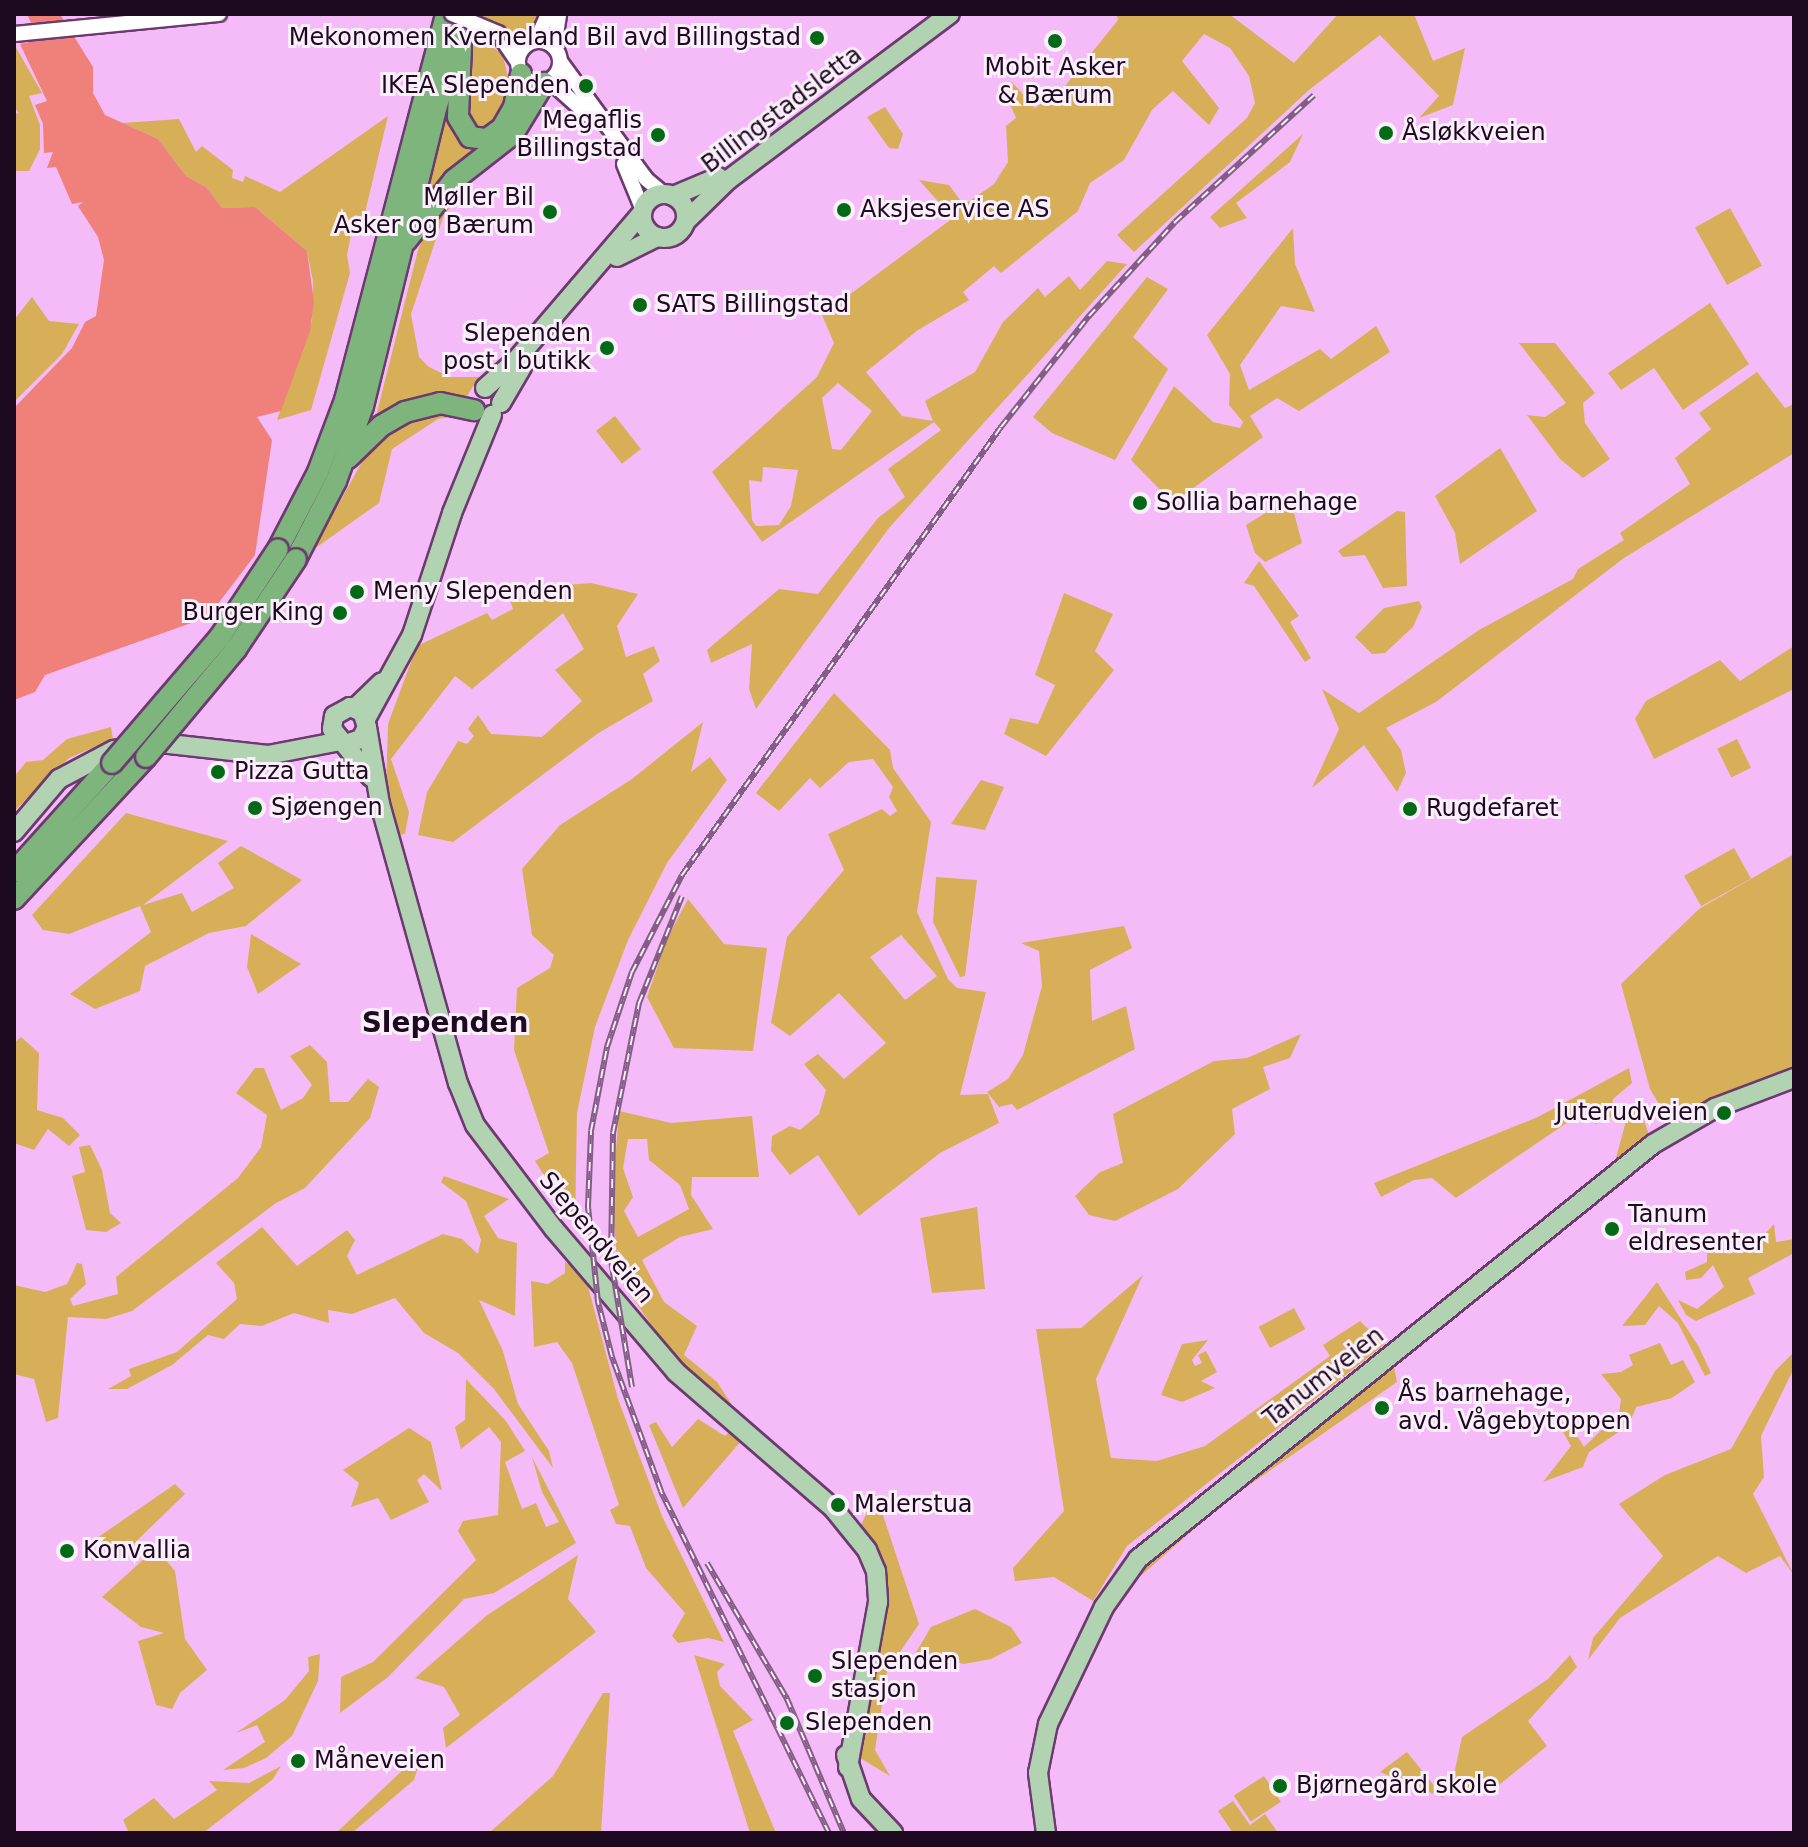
<!DOCTYPE html>
<html>
<head>
<meta charset="utf-8">
<style>
  body { margin:0 }
  #map { position:relative; width:1808px; height:1847px; overflow:hidden; background:#f5bbf8; font-family:"DejaVu Sans",sans-serif }
  div>[style] { position:absolute }
  [style*='--x'] { left:calc(var(--x)*1px); top:calc(var(--y)*1px); width:calc(var(--w)*1px); rotate:calc(var(--a)*1deg) }
  .green>* { inset:0; background:#d8af59; transform-origin:0 0 }
  .water>* { inset:0; background:#ef807a }
  .roads { filter:drop-shadow(2px 0 #6b3a6f) drop-shadow(-2px 0 #6b3a6f) drop-shadow(0 2px #6b3a6f) drop-shadow(0 -2px #6b3a6f) }
  .minor>* { height:14px; margin:-7px; padding:0 7px; transform-origin:7px; border-radius:7px; background:#fff }
  .minor>.ring { margin:-7px; padding:0; box-sizing:content-box; background:none; border:14px solid #fff; border-radius:50% }
  .major>* { height:18px; margin:-9px; padding:0 9px; transform-origin:9px; border-radius:9px; background:#b1d3b1 }
  .major>.ring { margin:-9px; padding:0; box-sizing:content-box; background:none; border:18px solid #b1d3b1; border-radius:50% }
  .highway>* { height:20px; margin:-10px; padding:0 10px; transform-origin:10px; border-radius:10px; background:#7db57d }
  .rail>* { height:6px; margin-top:-3px; transform-origin:0; background:repeating-linear-gradient(90deg,#fbeffb 0 9px,#835d86 0 18px); box-sizing:border-box; border-block:2px solid #835d86 }
  .bridges { filter:drop-shadow(2px 0 #6b3a6f) drop-shadow(-2px 0 #6b3a6f) drop-shadow(0 2px #6b3a6f) drop-shadow(0 -2px #6b3a6f) }
  .minor-bridge>* { height:14px; margin:-7px; padding:0 7px; transform-origin:7px; border-radius:7px; background:#fff }
  .highway-bridge>* { height:20px; margin:-10px; padding:0 10px; transform-origin:10px; border-radius:10px; background:#7db57d }
  .dots>* { width:22px; height:22px; translate:-50% -50%; box-sizing:border-box; border:4px solid #fbeffb; border-radius:50% }
  span { translate:-50% -50%; white-space:nowrap; text-align:center; line-height:1.15; -webkit-text-stroke:6px #fbeffb; paint-order:stroke }
  .poi-label { font-size:24px; color:#1e0a20 }
  .right { translate:-100% -50%; text-align:right }
  .left { translate:0 -50%; text-align:left }
  .street-label { font-size:24px; color:#1e0a20 }
  .quarter-label { font-size:28px; color:#1e0a20; font-weight:700 }
  .frame { position:absolute; inset:0; border:16px solid #1e0a20; pointer-events:none }
</style>
</head>
<body>
<div id="map">
  <div class="green">
    <div style="clip-path:polygon(479px 14px,538px 14px,534px 29px,518px 35px)"></div>
    <div style="clip-path:polygon(evenodd,1116px 14px,1229px 14px,1294px 63px,1338px 14px,1414px 14px,1433px 61px,1465px 48px,1453px 105px,1419px 118px,1439px 96px,1380px 35px,1309px 90px,1134px 252px,1117px 235px,1247px 118px,1255px 103px,1249px 76px,1230px 48px,1204px 34px,1182px 61px,1219px 108px,1209px 125px,1173px 91px,1152px 110px,1124px 160px,1090px 183px,1078px 211px,1001px 273px,994px 266px,963px 292px,969px 300px,918px 330px,866px 372px,902px 416px,933px 421px,925px 401px,975px 372px,1003px 322px,1038px 288px,1045px 297px,1069px 276px,1080px 290px,1107px 261px,1127px 264px,889px 528px,756px 709px,749px 689px,752px 644px,711px 663px,707px 650px,779px 589px,818px 594px,878px 518px,905px 497px,888px 469px,941px 430px,934px 422px,762px 542px,712px 472px,817px 377px,834px 343px,822px 315px,953px 218px,919px 180px,949px 185px,964px 205px,994px 184px,1008px 162px,1006px 126px,1016px 118px,1005px 93px,1012px 82px,1035px 108px,1065px 86px,1118px 20px,1116px 14px,838px 383px,872px 411px,841px 450px,832px 449px,822px 398px,838px 383px,1116px 14px,763px 467px,798px 470px,791px 506px,779px 525px,756px 526px,752px 520px,749px 480px,762px 482px,763px 467px)"></div>
    <div style="clip-path:polygon(474px 33px,503px 55px,509px 82px,499px 119px,478px 133px,463px 116px,466px 63px)"></div>
    <div style="clip-path:polygon(14px 44px,42px 93px,29px 96px,40px 125px,40px 149px,29px 171px,14px 171px,14px 114px,19px 113px,14px 107px)"></div>
    <div style="clip-path:polygon(454px 82px,453px 112px,485px 145px,421px 211px)"></div>
    <div style="clip-path:polygon(541px 102px,520px 142px,468px 185px,444px 215px,411px 314px,419px 357px,429px 367px,450px 377px,489px 377px,474px 385px,465px 399px,374px 424px,418px 250px,433px 214px)"></div>
    <div style="clip-path:polygon(885px 107px,903px 134px,898px 149px,889px 148px,867px 117px)"></div>
    <div style="clip-path:polygon(388px 116px,364px 217px,355px 215px,347px 255px,350px 273px,311px 410px,277px 420px,312px 321px,313px 281px,307px 251px,255px 207px,222px 208px,206px 187px,186px 176px,158px 139px,122px 123px,179px 119px,196px 152px,202px 146px,233px 170px,232px 178px,243px 182px,245px 176px,280px 192px)"></div>
    <div style="clip-path:polygon(1303px 134px,1290px 162px,1236px 203px,1247px 218px,1220px 228px,1210px 217px)"></div>
    <div style="left:1730px;top:208px;width:66px;height:40px;rotate:61deg"></div>
    <div style="clip-path:polygon(1293px 228px,1295px 264px,1315px 312px,1281px 306px,1240px 365px,1249px 390px,1320px 349px,1331px 359px,1376px 326px,1390px 352px,1299px 411px,1277px 398px,1250px 416px,1263px 437px,1173px 503px,1131px 460px,1174px 386px,1213px 422px,1240px 428px,1243px 422px,1229px 405px,1230px 374px,1207px 335px)"></div>
    <div style="clip-path:polygon(1147px 277px,1168px 289px,1133px 337px,1168px 369px,1115px 460px,1052px 433px,1033px 417px)"></div>
    <div style="clip-path:polygon(32px 297px,49px 321px,79px 324px,62px 354px,14px 402px,14px 320px)"></div>
    <div style="clip-path:polygon(1710px 303px,1749px 364px,1683px 410px,1654px 368px,1621px 390px,1608px 373px)"></div>
    <div style="clip-path:polygon(1519px 343px,1555px 343px,1595px 393px,1583px 403px,1585px 423px,1610px 459px,1583px 478px,1560px 459px,1527px 415px,1545px 417px,1566px 403px)"></div>
    <div style="clip-path:polygon(1757px 372px,1785px 408px,1794px 404px,1794px 453px,1624px 558px,1436px 702px,1386px 728px,1401px 750px,1406px 773px,1397px 792px,1364px 745px,1312px 788px,1339px 729px,1322px 689px,1359px 713px,1479px 630px,1573px 579px,1578px 569px,1624px 540px,1620px 533px,1690px 484px,1675px 458px,1711px 429px,1699px 413px)"></div>
    <div style="clip-path:polygon(424px 411px,462px 415px,438px 419px,392px 449px,379px 503px,314px 549px,375px 438px)"></div>
    <div style="left:615px;top:416px;width:42px;height:24px;rotate:52deg"></div>
    <div style="clip-path:polygon(1500px 448px,1537px 511px,1460px 564px,1455px 533px,1435px 496px)"></div>
    <div style="clip-path:polygon(1290px 498px,1302px 543px,1265px 562px,1255px 553px,1246px 525px)"></div>
    <div style="clip-path:polygon(1397px 511px,1405px 512px,1407px 586px,1383px 588px,1365px 555px,1343px 557px,1338px 551px)"></div>
    <div style="clip-path:polygon(1259px 561px,1299px 616px,1290px 622px,1311px 658px,1305px 662px,1254px 586px,1244px 583px)"></div>
    <div style="clip-path:polygon(591px 583px,638px 594px,617px 626px,626px 657px,654px 646px,660px 661px,643px 674px,653px 701px,597px 734px,453px 842px,418px 835px,427px 792px,458px 741px,467px 744px,474px 736px,468px 729px,478px 715px,491px 734px,542px 737px,582px 701px,555px 670px,584px 649px,563px 613px,472px 689px,455px 676px,391px 759px,409px 812px,405px 834px,397px 835px,386px 790px,388px 724px,417px 646px,487px 613px,492px 620px,513px 609px,510px 600px,555px 586px)"></div>
    <div style="clip-path:polygon(1064px 593px,1113px 614px,1095px 651px,1114px 670px,1046px 756px,1004px 734px,1010px 718px,1038px 724px,1055px 685px,1035px 675px)"></div>
    <div style="clip-path:polygon(1419px 601px,1422px 607px,1413px 627px,1385px 653px,1372px 654px,1355px 637px,1384px 608px)"></div>
    <div style="clip-path:polygon(1794px 646px,1794px 689px,1654px 759px,1635px 719px,1646px 701px,1720px 660px,1740px 681px)"></div>
    <div style="clip-path:polygon(evenodd,834px 693px,890px 750px,893px 768px,931px 822px,917px 912px,948px 979px,957px 988px,986px 992px,960px 1095px,988px 1094px,999px 1123px,940px 1153px,859px 1216px,818px 1155px,790px 1175px,771px 1151px,772px 1136px,790px 1126px,800px 1130px,819px 1114px,826px 1090px,804px 1064px,818px 1054px,844px 1079px,886px 1043px,839px 993px,790px 1036px,771px 1023px,787px 937px,844px 870px,828px 834px,882px 809px,890px 816px,897px 811px,889px 797px,893px 787px,873px 759px,849px 762px,820px 788px,810px 778px,779px 811px,756px 793px,834px 693px,901px 935px,937px 976px,905px 1000px,870px 957px,901px 935px)"></div>
    <div style="clip-path:polygon(703px 722px,691px 772px,710px 757px,727px 780px,667px 863px,628px 940px,595px 1027px,577px 1113px,575px 1224px,535px 1161px,549px 1153px,514px 1050px,517px 988px,550px 968px,554px 955px,532px 935px,522px 869px,560px 825px,632px 779px)"></div>
    <div style="clip-path:polygon(111px 727px,113px 739px,69px 758px,14px 811px,14px 777px,26px 762px,43px 760px,67px 739px)"></div>
    <div style="left:1737px;top:739px;width:32px;height:22px;rotate:64deg"></div>
    <div style="clip-path:polygon(981px 780px,1004px 787px,985px 830px,951px 824px)"></div>
    <div style="clip-path:polygon(126px 813px,228px 841px,143px 905px,182px 893px,192px 912px,234px 888px,218px 863px,241px 846px,302px 880px,246px 926px,209px 933px,145px 966px,140px 991px,95px 1009px,70px 994px,151px 932px,140px 906px,69px 934px,43px 930px,32px 915px)"></div>
    <div style="left:1734px;top:848px;width:35px;height:57px;rotate:61deg"></div>
    <div style="clip-path:polygon(1794px 854px,1794px 1073px,1728px 1094px,1685px 1115px,1663px 1111px,1650px 1089px,1621px 984px,1699px 909px)"></div>
    <div style="clip-path:polygon(936px 877px,977px 880px,965px 976px,960px 977px,933px 922px)"></div>
    <div style="clip-path:polygon(688px 899px,724px 944px,767px 948px,753px 1051px,674px 1048px,647px 997px,667px 939px)"></div>
    <div style="clip-path:polygon(1124px 926px,1132px 948px,1090px 970px,1092px 1021px,1126px 1006px,1135px 1049px,1017px 1110px,1012px 1104px,999px 1107px,987px 1092px,1008px 1079px,1023px 1055px,1042px 986px,1039px 951px,1021px 943px)"></div>
    <div style="clip-path:polygon(251px 934px,301px 964px,258px 994px,247px 967px)"></div>
    <div style="clip-path:polygon(1301px 1034px,1290px 1058px,1263px 1067px,1270px 1089px,1232px 1109px,1235px 1134px,1178px 1189px,1115px 1221px,1089px 1215px,1075px 1196px,1100px 1172px,1123px 1163px,1113px 1114px,1214px 1061px,1247px 1058px)"></div>
    <div style="clip-path:polygon(21px 1037px,39px 1053px,37px 1110px,63px 1118px,80px 1135px,69px 1146px,48px 1129px,34px 1150px,14px 1143px,14px 1043px)"></div>
    <div style="clip-path:polygon(310px 1045px,327px 1062px,330px 1102px,348px 1102px,368px 1079px,379px 1087px,370px 1118px,305px 1188px,276px 1203px,132px 1311px,106px 1319px,68px 1317px,58px 1418px,46px 1422px,34px 1379px,14px 1374px,14px 1285px,45px 1292px,67px 1284px,77px 1263px,82px 1264px,86px 1284px,70px 1299px,73px 1306px,118px 1294px,116px 1277px,238px 1178px,261px 1147px,267px 1115px,236px 1093px,255px 1068px,264px 1068px,281px 1110px,303px 1098px,312px 1085px,290px 1056px)"></div>
    <div style="clip-path:polygon(1629px 1068px,1632px 1083px,1613px 1099px,1611px 1117px,1596px 1124px,1583px 1112px,1456px 1198px,1432px 1178px,1414px 1180px,1381px 1197px,1374px 1183px,1538px 1117px)"></div>
    <div style="clip-path:polygon(1639px 1106px,1649px 1135px,1614px 1165px,1628px 1114px)"></div>
    <div style="clip-path:polygon(evenodd,619px 1111px,671px 1123px,752px 1116px,759px 1177px,692px 1177px,691px 1195px,713px 1229px,680px 1237px,642px 1260px,664px 1302px,697px 1326px,684px 1355px,717px 1382px,734px 1408px,672px 1355px,619px 1278px,612px 1203px,619px 1111px,628px 1139px,647px 1139px,649px 1160px,680px 1185px,689px 1209px,638px 1237px,624px 1211px,633px 1197px,623px 1168px,628px 1139px)"></div>
    <div style="clip-path:polygon(90px 1145px,102px 1170px,110px 1213px,121px 1223px,106px 1232px,86px 1230px,72px 1176px,85px 1172px,79px 1147px)"></div>
    <div style="clip-path:polygon(444px 1176px,509px 1199px,484px 1216px,498px 1238px,517px 1243px,515px 1316px,479px 1300px,503px 1351px,518px 1404px,549px 1451px,553px 1468px,494px 1389px,458px 1353px,424px 1333px,395px 1298px,352px 1314px,328px 1310px,329px 1323px,294px 1313px,262px 1326px,240px 1324px,224px 1339px,208px 1335px,172px 1365px,127px 1389px,108px 1389px,131px 1376px,129px 1369px,177px 1352px,237px 1299px,234px 1283px,216px 1263px,262px 1227px,297px 1266px,347px 1230px,355px 1240px,347px 1256px,357px 1275px,443px 1234px,462px 1239px,478px 1254px,481px 1240px,466px 1201px,441px 1182px)"></div>
    <div style="clip-path:polygon(977px 1207px,985px 1289px,932px 1293px,920px 1218px)"></div>
    <div style="clip-path:polygon(1774px 1224px,1776px 1242px,1794px 1239px,1794px 1253px,1748px 1278px,1755px 1294px,1696px 1321px,1686px 1315px,1678px 1300px,1697px 1309px,1724px 1287px,1713px 1265px,1701px 1278px,1686px 1280px,1685px 1272px,1707px 1262px,1707px 1247px,1718px 1242px,1728px 1254px,1752px 1248px)"></div>
    <div style="clip-path:polygon(565px 1262px,585px 1275px,618px 1399px,662px 1516px,724px 1642px,708px 1638px,678px 1643px,672px 1636px,685px 1613px,646px 1568px,630px 1526px,616px 1524px,610px 1510px,619px 1505px,572px 1363px,557px 1342px,534px 1347px,531px 1281px,548px 1284px,565px 1273px)"></div>
    <div style="clip-path:polygon(1143px 1275px,1096px 1379px,1111px 1458px,1157px 1461px,1205px 1446px,1330px 1356px,1323px 1345px,1360px 1321px,1384px 1345px,1127px 1546px,1093px 1601px,1054px 1577px,1015px 1581px,1013px 1568px,1064px 1511px,1036px 1329px,1081px 1328px)"></div>
    <div style="clip-path:polygon(1657px 1282px,1699px 1347px,1711px 1373px,1705px 1376px,1678px 1323px,1659px 1306px,1645px 1325px,1622px 1326px)"></div>
    <div style="left:1294px;top:1308px;width:24px;height:40px;rotate:62deg"></div>
    <div style="clip-path:polygon(1208px 1340px,1192px 1360px,1195px 1366px,1202px 1363px,1198px 1355px,1206px 1351px,1217px 1372px,1201px 1381px,1215px 1388px,1182px 1402px,1161px 1395px,1182px 1344px)"></div>
    <div style="clip-path:polygon(1660px 1343px,1671px 1365px,1683px 1360px,1695px 1382px,1672px 1398px,1636px 1407px,1629px 1425px,1589px 1452px,1583px 1467px,1543px 1482px,1571px 1446px,1559px 1425px,1567px 1419px,1584px 1447px,1619px 1413px,1621px 1399px,1601px 1374px,1621px 1372px,1633px 1365px,1629px 1355px)"></div>
    <div style="clip-path:polygon(1794px 1352px,1794px 1368px,1761px 1436px,1764px 1477px,1753px 1494px,1794px 1575px,1780px 1556px,1746px 1573px,1718px 1556px,1620px 1618px,1588px 1660px,1593px 1638px,1663px 1556px,1619px 1504px,1665px 1475px,1731px 1449px,1775px 1371px)"></div>
    <div style="clip-path:polygon(1393px 1362px,1397px 1382px,1225px 1502px,1119px 1595px,1158px 1549px)"></div>
    <div style="clip-path:polygon(466px 1379px,506px 1421px,525px 1451px,505px 1462px,522px 1509px,536px 1503px,546px 1527px,559px 1522px,542px 1492px,532px 1457px,576px 1543px,494px 1593px,464px 1599px,388px 1677px,340px 1713px,341px 1677px,373px 1662px,476px 1560px,458px 1531px,463px 1521px,498px 1515px,501px 1442px,489px 1427px,461px 1449px,455px 1427px,465px 1420px)"></div>
    <div style="clip-path:polygon(698px 1419px,725px 1436px,732px 1429px,742px 1440px,683px 1508px,649px 1425px,656px 1422px,672px 1447px)"></div>
    <div style="clip-path:polygon(409px 1428px,431px 1442px,442px 1491px,424px 1474px,417px 1480px,429px 1502px,391px 1520px,378px 1498px,351px 1507px,359px 1483px,343px 1470px)"></div>
    <div style="clip-path:polygon(175px 1484px,185px 1494px,117px 1560px,97px 1538px)"></div>
    <div style="clip-path:polygon(876px 1494px,919px 1624px,887px 1671px,875px 1750px,890px 1776px,855px 1755px,882px 1596px,861px 1525px)"></div>
    <div style="clip-path:polygon(156px 1548px,175px 1571px,185px 1639px,207px 1670px,180px 1693px,172px 1709px,156px 1705px,138px 1641px,164px 1633px,141px 1627px,102px 1597px)"></div>
    <div style="clip-path:polygon(578px 1555px,568px 1599px,596px 1632px,446px 1748px,443px 1728px,460px 1715px,444px 1687px,415px 1678px,486px 1616px)"></div>
    <div style="clip-path:polygon(975px 1609px,1011px 1627px,1022px 1643px,991px 1659px,964px 1664px,915px 1654px,931px 1627px)"></div>
    <div style="clip-path:polygon(320px 1654px,318px 1681px,292px 1736px,266px 1758px,244px 1768px,223px 1770px,265px 1742px,257px 1725px,236px 1733px,285px 1700px,309px 1671px,308px 1657px)"></div>
    <div style="clip-path:polygon(694px 1655px,725px 1664px,717px 1672px,720px 1686px,753px 1720px,733px 1731px,776px 1833px,750px 1833px)"></div>
    <div style="clip-path:polygon(1570px 1655px,1577px 1667px,1528px 1721px,1547px 1746px,1499px 1785px,1450px 1793px,1462px 1737px,1548px 1679px)"></div>
    <div style="clip-path:polygon(603px 1693px,610px 1693px,601px 1833px,489px 1833px,553px 1776px)"></div>
    <div style="clip-path:polygon(423px 1751px,414px 1780px,352px 1833px,336px 1833px)"></div>
    <div style="clip-path:polygon(1407px 1752px,1444px 1798px,1380px 1772px)"></div>
    <div style="clip-path:polygon(281px 1766px,273px 1779px,203px 1833px,129px 1833px,123px 1820px,154px 1798px,174px 1819px,217px 1790px,209px 1781px,249px 1783px)"></div>
    <div style="left:1264px;top:1776px;width:31px;height:36px;rotate:57deg"></div>
    <div style="clip-path:polygon(1233px 1801px,1250px 1825px,1265px 1814px,1278px 1833px,1233px 1833px,1218px 1811px)"></div>
  </div>
  <div class="water">
    <div style="clip-path:polygon(27px 14px,60px 14px,93px 67px,93px 93px,105px 115px,158px 139px,186px 176px,206px 187px,222px 208px,255px 207px,307px 251px,314px 302px,310px 331px,281px 411px,257px 417px,272px 440px,255px 555px,208px 617px,45px 675px,35px 692px,14px 700px,14px 408px,72px 348px,85px 322px,96px 316px,104px 260px,98px 237px,78px 206px,83px 202px,72px 204px,56px 167px,47px 168px,53px 152px,44px 153px,43px 124px,35px 105px,47px 101px,20px 44px,39px 40px)"></div>
  </div>
  <div class="roads">
    <div class="minor">
      <div style="--x:498;--y:33;--w:34;--a:56"></div>
      <div style="--x:14;--y:34;--w:206;--a:-5.6"></div>
      <div class="ring" style="left:518px;top:41px;width:28px;height:28px"></div>
      <div style="--x:536;--y:41;--w:30;--a:-66"></div>
      <div style="--x:554;--y:47;--w:33;--a:-81"></div>
      <div style="--x:560;--y:61;--w:146;--a:53.9"></div>
      <div style="--x:646;--y:179;--w:23;--a:40"></div>
      <div style="--x:550;--y:81;--w:51;--a:41.8"></div>
      <div style="--x:624;--y:164;--w:50;--a:67.6"></div>
    </div>
    <div class="major">
      <div class="ring" style="left:642px;top:194px;width:26px;height:26px"></div>
      <div style="--x:673;--y:196;--w:49;--a:-22.9"></div>
      <div style="--x:686;--y:221;--w:59;--a:-44.3"></div>
      <div style="--x:728;--y:180;--w:277;--a:-36.8"></div>
      <div style="--x:617;--y:257;--w:45;--a:-26.6"></div>
      <div style="--x:485;--y:388;--w:42;--a:-42.1"></div>
      <div style="--x:516;--y:360;--w:194;--a:-49.4"></div>
      <div style="--x:501;--y:403;--w:42;--a:-59.7"></div>
      <div style="--x:355;--y:708;--w:37;--a:-44"></div>
      <div style="--x:366;--y:719;--w:96;--a:-61.3"></div>
      <div style="--x:412;--y:635;--w:128;--a:-71.8"></div>
      <div style="--x:452;--y:513;--w:106;--a:-67.8"></div>
      <div style="--x:367;--y:727;--w:78;--a:80.4"></div>
      <div style="--x:380;--y:804;--w:290;--a:74.4"></div>
      <div style="--x:458;--y:1083;--w:45;--a:68"></div>
      <div style="--x:475;--y:1125;--w:131;--a:52.8"></div>
      <div style="--x:554;--y:1229;--w:188;--a:49.5"></div>
      <div style="--x:676;--y:1372;--w:208;--a:40.9"></div>
      <div style="--x:833;--y:1508;--w:54;--a:51"></div>
      <div style="--x:867;--y:1550;--w:23;--a:67"></div>
      <div style="--x:876;--y:1571;--w:31;--a:86"></div>
      <div style="--x:878;--y:1602;--w:168;--a:100.3"></div>
      <div style="--x:348;--y:743;--w:14;--a:-17"></div>
      <div style="--x:361;--y:739;--w:13;--a:-63"></div>
      <div style="--x:367;--y:727;--w:16;--a:-108"></div>
      <div style="--x:362;--y:712;--w:13;--a:-157"></div>
      <div style="--x:350;--y:707;--w:18;--a:151"></div>
      <div style="--x:334;--y:716;--w:13;--a:99"></div>
      <div style="--x:332;--y:729;--w:62;--a:50.9"></div>
      <div style="--x:14;--y:832;--w:70;--a:-49.7"></div>
      <div style="--x:59;--y:779;--w:62;--a:-27.8"></div>
      <div style="--x:114;--y:750;--w:47;--a:-8.7"></div>
      <div style="--x:160;--y:743;--w:109;--a:6.3"></div>
      <div style="--x:268;--y:755;--w:74;--a:-10.9"></div>
      <div style="--x:846;--y:1755;--w:46;--a:71.2"></div>
      <div style="--x:861;--y:1799;--w:47;--a:46.7"></div>
      <div style="--x:1046;--y:1833;--w:61;--a:-97.6"></div>
      <div style="--x:1038;--y:1773;--w:50;--a:-78.5"></div>
      <div style="--x:1048;--y:1724;--w:130;--a:-64.4"></div>
      <div style="--x:1104;--y:1607;--w:59;--a:-54.7"></div>
      <div style="--x:1138;--y:1559;--w:661;--a:-38.86"></div>
      <div style="--x:1653;--y:1144;--w:72;--a:-30.1"></div>
      <div style="--x:1715;--y:1108;--w:85;--a:-20.8"></div>
    </div>
    <div class="highway">
      <div style="--x:461;--y:47;--w:70;--a:92.5"></div>
      <div style="--x:458;--y:117;--w:23;--a:59"></div>
      <div style="--x:470;--y:137;--w:17;--a:7"></div>
      <div style="--x:487;--y:139;--w:19;--a:-36"></div>
      <div style="--x:502;--y:128;--w:24;--a:-60"></div>
      <div style="--x:514;--y:107;--w:34;--a:-78"></div>
      <div style="--x:406;--y:241;--w:78;--a:-51.8"></div>
      <div style="--x:454;--y:180;--w:75;--a:-37.9"></div>
      <div style="--x:513;--y:134;--w:60;--a:-58.7"></div>
      <div style="--x:348;--y:458;--w:46;--a:-44.1"></div>
      <div style="--x:381;--y:426;--w:28;--a:-30"></div>
      <div style="--x:405;--y:412;--w:36;--a:-14"></div>
      <div style="--x:440;--y:403;--w:35;--a:12"></div>
      <div style="--x:278;--y:549;--w:87;--a:-62.5"></div>
      <div style="--x:318;--y:472;--w:77;--a:-69.4"></div>
      <div style="--x:345;--y:400;--w:399;--a:-75.3"></div>
      <div style="--x:296;--y:559;--w:88;--a:-62.9"></div>
      <div style="--x:336;--y:481;--w:80;--a:-70.2"></div>
      <div style="--x:363;--y:406;--w:303;--a:-76.2"></div>
      <div style="--x:435;--y:112;--w:102;--a:-73"></div>
      <div style="--x:14;--y:872;--w:147;--a:-48"></div>
      <div style="--x:14;--y:899;--w:194;--a:-47.1"></div>
    </div>
  </div>
  <div class="rail">
    <div style="--x:632;--y:1387;--w:129;--a:-99.4"></div>
    <div style="--x:611;--y:1260;--w:127;--a:-89.1"></div>
    <div style="--x:613;--y:1133;--w:133;--a:-78.7"></div>
    <div style="--x:639;--y:1003;--w:115;--a:-68.1"></div>
    <div style="--x:707;--y:1563;--w:158;--a:59.5"></div>
    <div style="--x:787;--y:1699;--w:146;--a:67"></div>
    <div style="--x:829;--y:1833;--w:381;--a:-116.2"></div>
    <div style="--x:661;--y:1491;--w:143;--a:-110.1"></div>
    <div style="--x:612;--y:1357;--w:57;--a:-104.3"></div>
    <div style="--x:598;--y:1302;--w:96;--a:-96"></div>
    <div style="--x:588;--y:1207;--w:76;--a:-87.7"></div>
    <div style="--x:591;--y:1131;--w:86;--a:-79.2"></div>
    <div style="--x:607;--y:1047;--w:79;--a:-71.6"></div>
    <div style="--x:632;--y:972;--w:109;--a:-62.7"></div>
    <div style="--x:682;--y:875;--w:550;--a:-54.55"></div>
    <div style="--x:1001;--y:427;--w:142;--a:-51.6"></div>
    <div style="--x:1089;--y:316;--w:127;--a:-47.5"></div>
    <div style="--x:1175;--y:222;--w:188;--a:-42.4"></div>
  </div>
  <div class="bridges">
    <div class="minor-bridge">
      <div style="--x:452;--y:14;--w:50;--a:22.4"></div>
    </div>
    <div class="highway-bridge">
      <div style="--x:146;--y:757;--w:141;--a:-50.2"></div>
      <div style="--x:236;--y:649;--w:108;--a:-56.3"></div>
      <div style="--x:112;--y:763;--w:166;--a:-49.4"></div>
      <div style="--x:220;--y:637;--w:105;--a:-56.6"></div>
    </div>
  </div>
  <div class="dots">
    <div style="left:817px;top:38px;background:#026a17"></div>
    <div style="left:1055px;top:41px;background:#026a17"></div>
    <div style="left:586px;top:86px;background:#026a17"></div>
    <div style="left:1386px;top:133px;background:#026a17"></div>
    <div style="left:658px;top:135px;background:#026a17"></div>
    <div style="left:844px;top:210px;background:#026a17"></div>
    <div style="left:550px;top:212px;background:#026a17"></div>
    <div style="left:640px;top:305px;background:#026a17"></div>
    <div style="left:607px;top:348px;background:#026a17"></div>
    <div style="left:1140px;top:503px;background:#026a17"></div>
    <div style="left:357px;top:592px;background:#026a17"></div>
    <div style="left:340px;top:613px;background:#026a17"></div>
    <div style="left:218px;top:772px;background:#026a17"></div>
    <div style="left:255px;top:808px;background:#026a17"></div>
    <div style="left:1410px;top:809px;background:#026a17"></div>
    <div style="left:1724px;top:1113px;background:#026a17"></div>
    <div style="left:1612px;top:1229px;background:#026a17"></div>
    <div style="left:1382px;top:1408px;background:#026a17"></div>
    <div style="left:838px;top:1505px;background:#026a17"></div>
    <div style="left:67px;top:1551px;background:#026a17"></div>
    <div style="left:815px;top:1676px;background:#026a17"></div>
    <div style="left:787px;top:1723px;background:#026a17"></div>
    <div style="left:298px;top:1761px;background:#026a17"></div>
    <div style="left:1280px;top:1786px;background:#026a17"></div>
  </div>
  <div class="poi-label">
    <span class="right" style="left:801px;top:38px">Mekonomen Kverneland Bil avd Billingstad</span>
    <span style="left:1055px;top:82px">Mobit Asker<br>&amp; Bærum</span>
    <span class="right" style="left:570px;top:86px">IKEA Slependen</span>
    <span class="right" style="left:642px;top:135px">Megaflis<br>Billingstad</span>
    <span class="left" style="left:1402px;top:133px">Åsløkkveien</span>
    <span class="right" style="left:534px;top:212px">Møller Bil<br>Asker og Bærum</span>
    <span class="left" style="left:860px;top:210px">Aksjeservice AS</span>
    <span class="left" style="left:656px;top:305px">SATS Billingstad</span>
    <span class="right" style="left:591px;top:348px">Slependen<br>post i butikk</span>
    <span class="left" style="left:1156px;top:503px">Sollia barnehage</span>
    <span class="left" style="left:373px;top:592px">Meny Slependen</span>
    <span class="right" style="left:324px;top:613px">Burger King</span>
    <span class="left" style="left:234px;top:772px">Pizza Gutta</span>
    <span class="left" style="left:271px;top:808px">Sjøengen</span>
    <span class="left" style="left:1426px;top:809px">Rugdefaret</span>
    <span class="right" style="left:1708px;top:1113px">Juterudveien</span>
    <span class="left" style="left:1628px;top:1229px">Tanum<br>eldresenter</span>
    <span class="left" style="left:1398px;top:1408px">Ås barnehage,<br>avd. Vågebytoppen</span>
    <span class="left" style="left:854px;top:1505px">Malerstua</span>
    <span class="left" style="left:83px;top:1551px">Konvallia</span>
    <span class="left" style="left:831px;top:1676px">Slependen<br>stasjon</span>
    <span class="left" style="left:805px;top:1723px">Slependen</span>
    <span class="left" style="left:314px;top:1761px">Måneveien</span>
    <span class="left" style="left:1296px;top:1786px">Bjørnegård skole</span>
  </div>
  <div class="street-label">
    <span style="left:782px;top:110px;rotate:-37deg">Billingstadsletta</span>
    <span style="left:596px;top:1238px;rotate:50deg">Slependveien</span>
    <span style="left:1324px;top:1377px;rotate:-38deg">Tanumveien</span>
  </div>
  <div class="quarter-label">
    <span style="left:445px;top:1023px">Slependen</span>
  </div>
  <div class="frame"></div>
</div>
</body>
</html>
